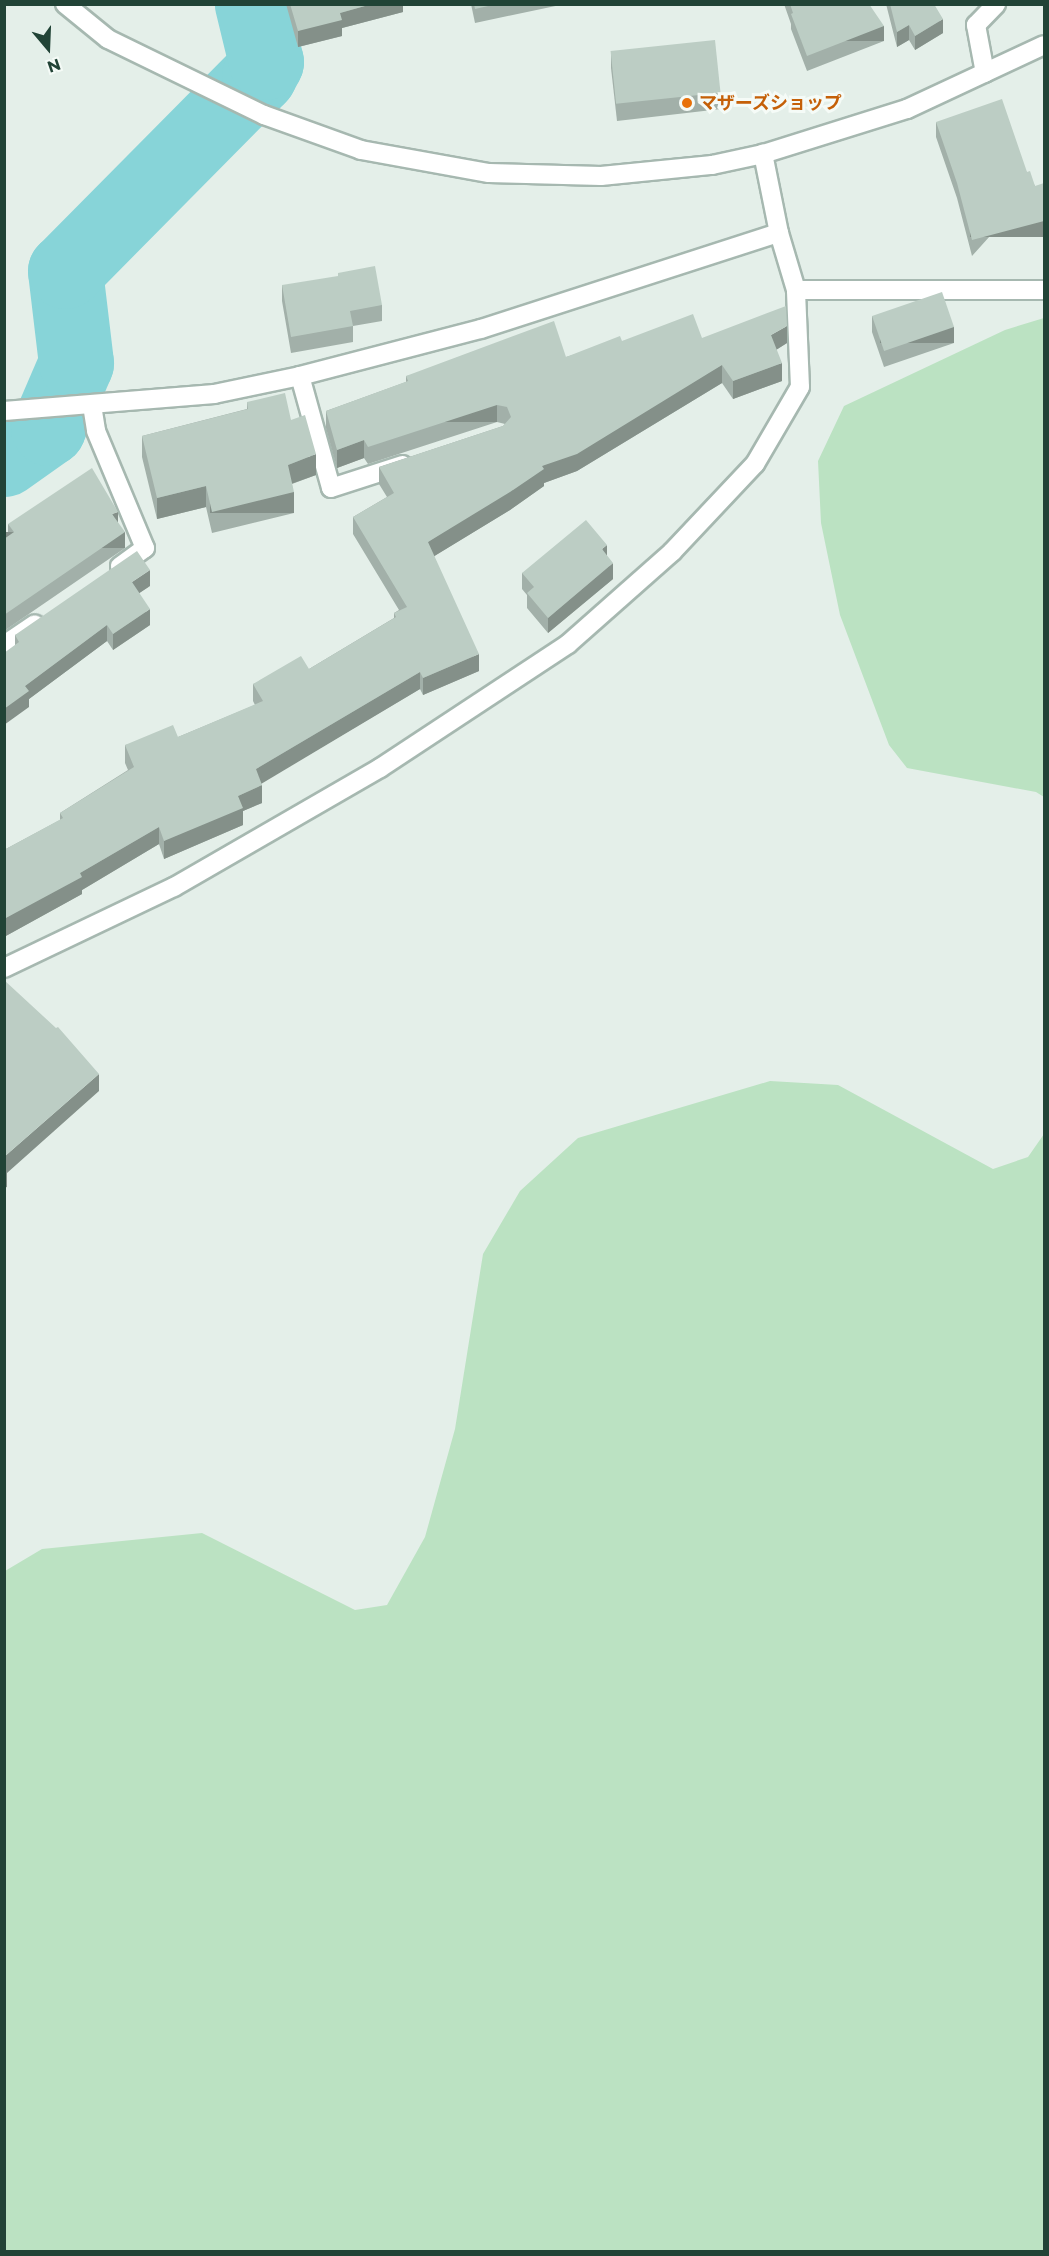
<!DOCTYPE html>
<html>
<head>
<meta charset="utf-8">
<style>
  body { margin:0 }
  #map { position:relative; width:1049px; height:2256px; overflow:hidden; background:#e4efe9; font-family:Montserrat,"Noto Sans JP",sans-serif }
  div>[style] { position:absolute }
  [style*='--x'] { left:calc(var(--x)*1px); top:calc(var(--y)*1px); width:calc(var(--w)*1px); rotate:calc(var(--a)*1deg) }
  .green>* { inset:0; background:#bbe2c2 }
  .river>* { height:75px; margin:-37.5px; padding:0 37.5px; transform-origin:37.5px; border-radius:37.5px; background:#87d4d8 }
  .roads { filter:drop-shadow(2px 0 #a6b8b0) drop-shadow(-2px 0 #a6b8b0) drop-shadow(0 2px #a6b8b0) drop-shadow(0 -2px #a6b8b0) }
  .minor>* { height:18px; margin:-9px; padding:0 9px; transform-origin:9px; border-radius:9px; background:#fff }
  .wall>* { inset:0; background:#a2b0a9 }
  .shaded-wall>* { inset:0; background:#849089; transform-origin:0 0 }
  .building>* { inset:0; background:#bccdc4; transform-origin:0 0 }
  .dots>* { width:16px; height:16px; translate:-50% -50%; box-sizing:border-box; border:3px solid #f5fbf7; border-radius:50% }
  span { translate:-50% -50%; white-space:nowrap; text-align:center; line-height:1.15; -webkit-text-stroke:6px #f5fbf7; paint-order:stroke }
  .food-label { font-size:18px; color:#c56008; font-weight:700 }
  .left { translate:0 -50%; text-align:left }
  .frame { position:absolute; inset:0; border:6px solid #214336; pointer-events:none }
  .north { position:absolute; left:18px; top:18px; width:60px; height:60px; -webkit-text-stroke:4px #f5fbf7; paint-order:stroke; rotate:161deg; font-size:16px; font-weight:700; line-height:24px; text-align:center; color:#214336 }
  .north::after { content:''; display:block; margin:auto; width:21px; height:27px; background:#214336; clip-path:polygon(50% 0,100% 100%,50% 72%,0 100%) }
</style>
</head>
<body>
<div id="map">
  <div class="green">
    <div style="clip-path:polygon(1044px 318px,1044px 797px,1036px 792px,907px 768px,889px 745px,840px 615px,821px 523px,818px 461px,844px 406px,1005px 330px)"></div>
    <div style="clip-path:polygon(770px 1081px,838px 1085px,993px 1169px,1028px 1157px,1044px 1134px,1044px 2251px,5px 2251px,5px 1571px,42px 1549px,202px 1533px,355px 1610px,387px 1605px,425px 1537px,455px 1429px,483px 1254px,520px 1191px,578px 1138px)"></div>
  </div>
  <div class="river">
    <div style="--x:4;--y:459;--w:54;--a:-35.2"></div>
    <div style="--x:48;--y:428;--w:71;--a:-66.7"></div>
    <div style="--x:76;--y:363;--w:93;--a:-96.8"></div>
    <div style="--x:65;--y:271;--w:276;--a:-45.3"></div>
    <div style="--x:259;--y:75;--w:15;--a:-62"></div>
    <div style="--x:266;--y:62;--w:60;--a:-103.6"></div>
  </div>
  <div class="roads">
    <div class="minor">
      <div style="--x:65;--y:4;--w:55;--a:39.1"></div>
      <div style="--x:108;--y:39;--w:174;--a:26"></div>
      <div style="--x:264;--y:115;--w:103;--a:19.8"></div>
      <div style="--x:361;--y:150;--w:130;--a:10.2"></div>
      <div style="--x:489;--y:173;--w:112;--a:1.5"></div>
      <div style="--x:601;--y:176;--w:112;--a:-5.7"></div>
      <div style="--x:712;--y:165;--w:52;--a:-12.2"></div>
      <div style="--x:763;--y:154;--w:151;--a:-17.4"></div>
      <div style="--x:907;--y:109;--w:151;--a:-25"></div>
      <div style="--x:985;--y:73;--w:49;--a:-100.6"></div>
      <div style="--x:976;--y:25;--w:29;--a:-46"></div>
      <div style="--x:796;--y:290;--w:248;--a:0"></div>
      <div style="--x:300;--y:376;--w:116;--a:74.5"></div>
      <div style="--x:331;--y:488;--w:75;--a:-17.9"></div>
      <div style="--x:92;--y:405;--w:26;--a:81"></div>
      <div style="--x:96;--y:431;--w:127;--a:67.3"></div>
      <div style="--x:145;--y:548;--w:31;--a:144"></div>
      <div style="--x:4;--y:411;--w:211;--a:-4.6"></div>
      <div style="--x:214;--y:394;--w:88;--a:-11.8"></div>
      <div style="--x:300;--y:376;--w:187;--a:-14.6"></div>
      <div style="--x:481;--y:329;--w:313;--a:-17.9"></div>
      <div style="--x:4;--y:645;--w:37;--a:-34"></div>
      <div style="--x:4;--y:968;--w:188;--a:-25.5"></div>
      <div style="--x:174;--y:887;--w:238;--a:-30"></div>
      <div style="--x:380;--y:768;--w:225;--a:-33.4"></div>
      <div style="--x:568;--y:644;--w:139;--a:-41.5"></div>
      <div style="--x:672;--y:552;--w:121;--a:-46.7"></div>
      <div style="--x:755;--y:464;--w:89;--a:-59.7"></div>
      <div style="--x:800;--y:387;--w:97;--a:-92.4"></div>
      <div style="--x:796;--y:290;--w:59;--a:-106.6"></div>
      <div style="--x:779;--y:233;--w:81;--a:-101.4"></div>
    </div>
  </div>
  <div class="wall">
    <div style="clip-path:polygon(286px 4px,403px 4px,403px 12px,342px 28px,342px 36px,298px 47px)"></div>
    <div style="clip-path:polygon(471px 4px,565px 4px,475px 23px)"></div>
    <div style="clip-path:polygon(784px 4px,869px 4px,884px 41px,807px 71px,791px 29px,791px 24px)"></div>
    <div style="clip-path:polygon(886px 4px,934px 4px,943px 33px,915px 50px,909px 40px,897px 47px)"></div>
    <div style="clip-path:polygon(611px 52px,721px 93px,721px 109px,617px 121px,611px 68px)"></div>
    <div style="clip-path:polygon(936px 122px,1027px 172px,1035px 186px,972px 256px,957px 198px,936px 137px)"></div>
    <div style="clip-path:polygon(282px 285px,382px 305px,382px 321px,353px 326px,353px 342px,291px 353px,282px 301px)"></div>
    <div style="clip-path:polygon(872px 316px,954px 343px,884px 367px,872px 332px)"></div>
    <div style="clip-path:polygon(702px 338px,787px 343px,776px 350px,782px 381px,733px 399px,722px 383px,577px 471px,544px 483px,544px 486px,510px 510px,434px 556px,479px 671px,423px 695px,420px 689px,261px 783px,262px 803px,243px 811px,243px 825px,164px 859px,159px 844px,82px 890px,82px 894px,4px 937px,4px 850px,60px 820px,60px 813px,128px 770px,125px 763px,125px 745px,178px 737px,255px 705px,253px 701px,253px 684px,309px 669px,394px 618px,394px 613px,399px 610px,353px 534px,353px 517px,387px 497px,379px 484px,379px 467px,503px 426px,505px 424px,497px 422px,368px 464px,364px 458px,337px 468px,326px 428px,326px 411px,406px 382px,406px 376px,566px 357px,622px 341px)"></div>
    <div style="clip-path:polygon(247px 402px,291px 420px,316px 475px,292px 484px,294px 513px,212px 533px,206px 507px,157px 519px,142px 457px,142px 436px,247px 409px)"></div>
    <div style="clip-path:polygon(118px 523px,125px 548px,4px 631px,4px 539px,8px 536px,8px 524px)"></div>
    <div style="clip-path:polygon(607px 556px,613px 579px,548px 633px,527px 608px,527px 595px,522px 589px,522px 573px)"></div>
    <div style="clip-path:polygon(150px 586px,139px 593px,150px 625px,113px 650px,107px 641px,29px 699px,29px 707px,15px 646px,15px 635px)"></div>
  </div>
  <div class="shaded-wall">
    <div style="clip-path:polygon(372px 4px,403px 4px,403px 12px,342px 28px,342px 36px,298px 47px,298px 31px,340px 13px)"></div>
    <div style="clip-path:polygon(943px 19px,943px 33px,915px 50px,915px 36px)"></div>
    <div style="clip-path:polygon(909px 25px,909px 40px,897px 47px,897px 32px)"></div>
    <div style="left:884px;top:26px;width:15px;height:83px;rotate:90deg"></div>
    <div style="left:1044px;top:221px;width:16px;height:74px;rotate:90deg"></div>
    <div style="clip-path:polygon(787px 326px,787px 343px,771px 353px,771px 335px)"></div>
    <div style="left:954px;top:327px;width:16px;height:74px;rotate:90deg"></div>
    <div style="clip-path:polygon(782px 363px,782px 381px,733px 399px,733px 381px)"></div>
    <div style="clip-path:polygon(722px 365px,722px 383px,577px 471px,544px 483px,544px 486px,510px 510px,428px 560px,428px 542px,542px 466px)"></div>
    <div style="left:497px;top:405px;width:17px;height:136px;rotate:90deg"></div>
    <div style="clip-path:polygon(364px 440px,364px 458px,337px 468px,337px 450px)"></div>
    <div style="clip-path:polygon(316px 454px,316px 475px,288px 485px,288px 465px)"></div>
    <div style="clip-path:polygon(206px 486px,206px 507px,157px 519px,157px 498px)"></div>
    <div style="left:294px;top:492px;width:21px;height:84px;rotate:90deg"></div>
    <div style="clip-path:polygon(118px 512px,118px 528px,112px 514px)"></div>
    <div style="left:125px;top:532px;width:16px;height:147px;rotate:90deg"></div>
    <div style="clip-path:polygon(607px 545px,607px 561px,602px 549px)"></div>
    <div style="clip-path:polygon(613px 563px,613px 579px,548px 633px,548px 618px)"></div>
    <div style="clip-path:polygon(150px 570px,150px 586px,132px 598px,132px 582px)"></div>
    <div style="clip-path:polygon(150px 609px,150px 625px,113px 650px,113px 634px)"></div>
    <div style="clip-path:polygon(107px 625px,107px 641px,29px 699px,29px 707px,4px 725px,4px 709px,25px 686px)"></div>
    <div style="clip-path:polygon(479px 654px,479px 671px,423px 695px,423px 678px)"></div>
    <div style="clip-path:polygon(420px 672px,420px 689px,256px 787px,256px 769px)"></div>
    <div style="clip-path:polygon(262px 785px,262px 803px,243px 811px,243px 825px,164px 859px,164px 841px,238px 796px)"></div>
    <div style="clip-path:polygon(159px 827px,159px 844px,82px 890px,82px 894px,4px 937px,4px 919px,80px 873px)"></div>
    <div style="clip-path:polygon(99px 1074px,99px 1091px,7px 1173px,7px 1187px,4px 1188px,4px 1157px)"></div>
  </div>
  <div class="building">
    <div style="clip-path:polygon(290px 4px,372px 4px,340px 13px,342px 20px,298px 31px)"></div>
    <div style="clip-path:polygon(474px 4px,497px 4px,475px 9px)"></div>
    <div style="clip-path:polygon(790px 4px,869px 4px,884px 26px,807px 56px,791px 14px,793px 13px)"></div>
    <div style="clip-path:polygon(890px 4px,934px 4px,943px 19px,915px 36px,909px 25px,897px 32px)"></div>
    <div style="left:715px;top:40px;width:53px;height:105px;rotate:84deg"></div>
    <div style="clip-path:polygon(1002px 99px,1027px 172px,1030px 171px,1035px 186px,1044px 183px,1044px 221px,972px 240px,957px 183px,936px 122px)"></div>
    <div style="clip-path:polygon(375px 266px,382px 305px,350px 311px,353px 326px,291px 337px,282px 285px,338px 276px,338px 273px)"></div>
    <div style="left:942px;top:292px;width:37px;height:74px;rotate:71deg"></div>
    <div style="clip-path:polygon(786px 306px,787px 326px,771px 335px,782px 363px,733px 381px,722px 365px,577px 454px,542px 466px,544px 469px,510px 492px,428px 542px,479px 654px,423px 678px,420px 672px,256px 769px,262px 785px,238px 796px,243px 808px,164px 841px,159px 827px,80px 873px,82px 877px,4px 919px,4px 850px,63px 818px,60px 813px,134px 767px,125px 745px,173px 725px,178px 737px,263px 701px,253px 684px,301px 656px,309px 669px,396px 617px,394px 613px,407px 607px,353px 517px,394px 493px,379px 467px,503px 426px,511px 417px,507px 407px,497px 405px,368px 447px,364px 440px,337px 450px,326px 411px,408px 381px,406px 376px,554px 321px,566px 357px,620px 336px,622px 341px,693px 314px,702px 338px)"></div>
    <div style="clip-path:polygon(285px 393px,291px 420px,305px 415px,316px 454px,288px 465px,294px 492px,212px 512px,206px 486px,157px 498px,142px 436px,248px 409px,247px 402px)"></div>
    <div style="clip-path:polygon(92px 468px,118px 512px,112px 514px,125px 532px,4px 615px,4px 539px,14px 532px,8px 524px)"></div>
    <div style="clip-path:polygon(586px 520px,607px 545px,602px 549px,613px 563px,548px 618px,527px 593px,534px 587px,522px 573px)"></div>
    <div style="clip-path:polygon(137px 551px,150px 570px,132px 582px,150px 609px,113px 634px,107px 625px,25px 686px,29px 691px,4px 709px,4px 653px,19px 642px,15px 635px)"></div>
    <div style="clip-path:polygon(4px 980px,56px 1028px,58px 1027px,99px 1074px,4px 1157px)"></div>
  </div>
  <div class="dots">
    <div style="left:687px;top:103px;background:#e8710a"></div>
  </div>
  <div class="food-label">
    <span class="left" style="left:699px;top:103px">マザーズショップ</span>
  </div>
  <div class="frame"></div>
  <div class="north">N</div>
</div>
</body>
</html>
